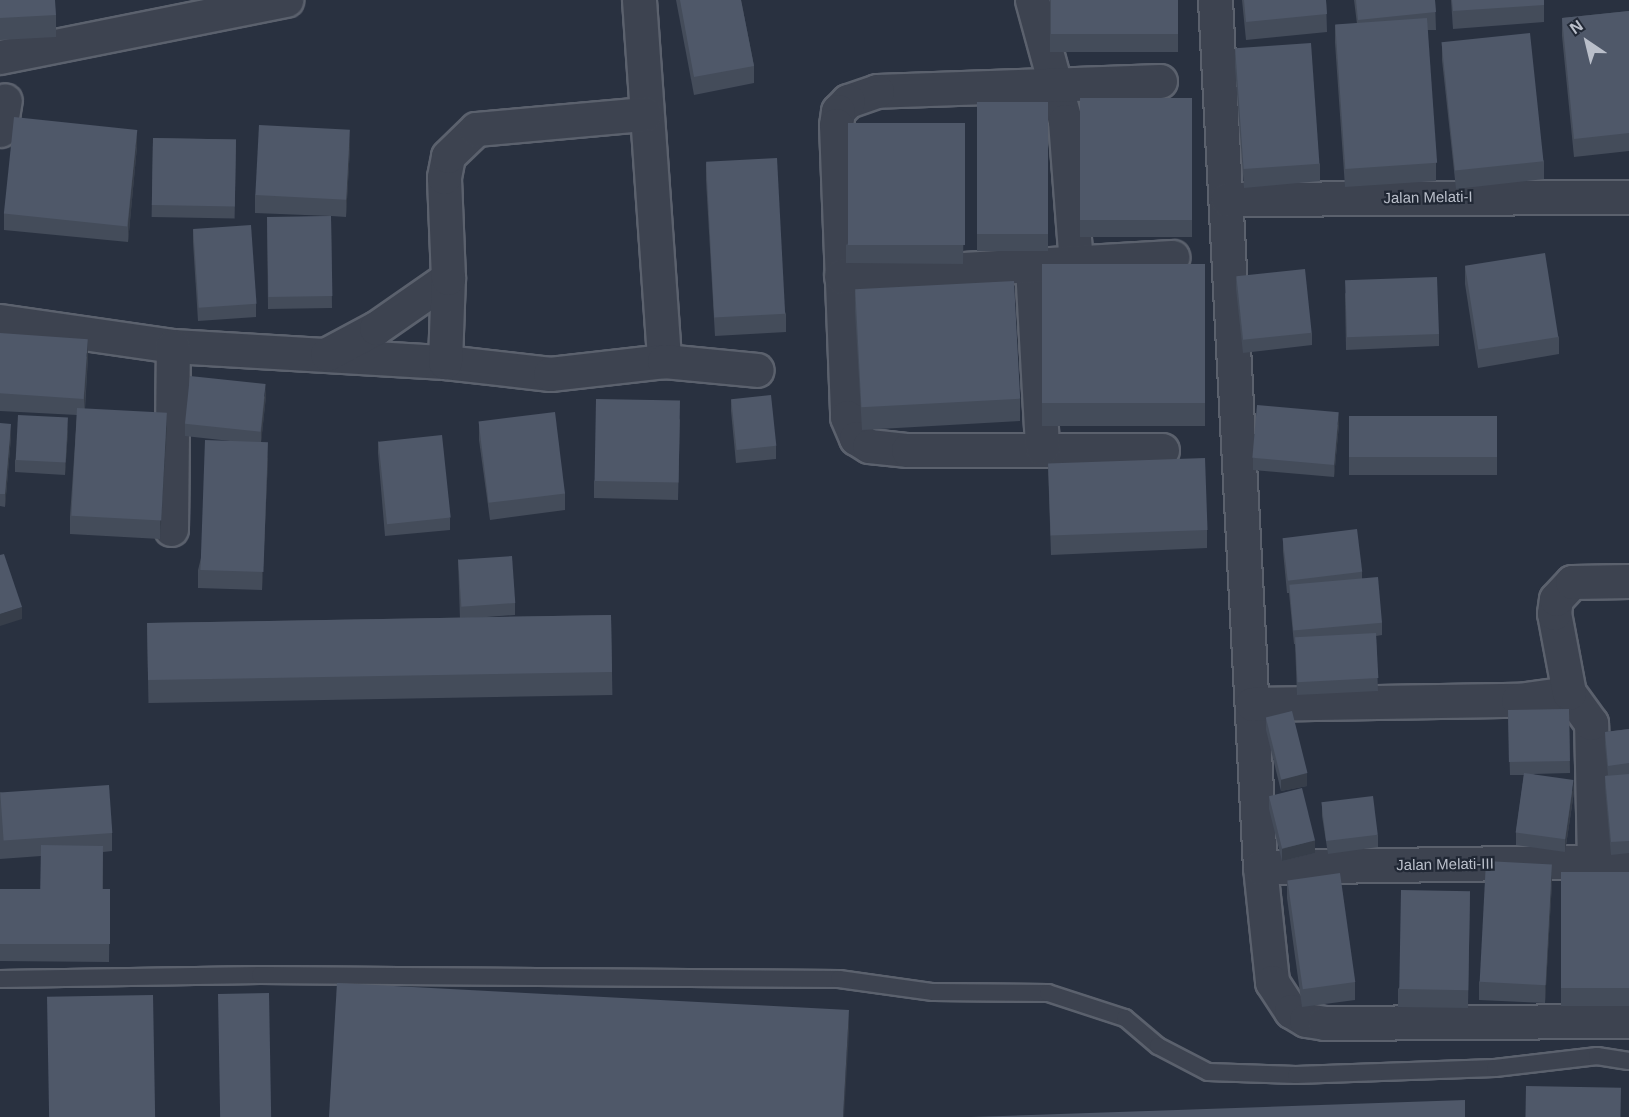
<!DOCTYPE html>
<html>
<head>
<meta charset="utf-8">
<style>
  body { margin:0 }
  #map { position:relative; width:1629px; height:1117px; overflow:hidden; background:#293140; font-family:Arial,sans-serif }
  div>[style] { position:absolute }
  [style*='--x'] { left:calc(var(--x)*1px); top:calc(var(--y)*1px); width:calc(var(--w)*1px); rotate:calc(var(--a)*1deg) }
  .roads { filter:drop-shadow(2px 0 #5b616d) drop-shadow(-2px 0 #5b616d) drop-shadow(0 2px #5b616d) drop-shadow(0 -2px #5b616d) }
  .service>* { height:16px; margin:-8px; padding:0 8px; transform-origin:8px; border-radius:8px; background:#3d4350 }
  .minor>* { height:33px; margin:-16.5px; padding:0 16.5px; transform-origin:16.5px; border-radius:16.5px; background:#3d4350 }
  .wall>* { inset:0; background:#444c5a; transform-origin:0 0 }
  .shaded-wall>* { inset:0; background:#373e4a }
  .building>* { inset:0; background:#4f5869; transform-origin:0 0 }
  span { translate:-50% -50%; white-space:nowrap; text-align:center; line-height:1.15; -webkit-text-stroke:4.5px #212835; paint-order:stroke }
  .street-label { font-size:15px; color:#babfca }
  .north { position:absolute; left:1557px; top:12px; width:60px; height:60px; -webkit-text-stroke:4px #212835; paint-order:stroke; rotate:325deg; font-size:16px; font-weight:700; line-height:24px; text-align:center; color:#babfca }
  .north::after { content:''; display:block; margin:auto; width:21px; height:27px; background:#babfca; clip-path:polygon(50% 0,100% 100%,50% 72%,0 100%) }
</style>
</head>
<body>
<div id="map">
  <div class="roads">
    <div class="service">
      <div style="--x:0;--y:979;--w:260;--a:-0.9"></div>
      <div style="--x:260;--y:975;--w:579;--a:0.4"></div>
      <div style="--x:839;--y:979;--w:95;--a:7.9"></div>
      <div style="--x:933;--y:992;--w:115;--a:0.5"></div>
      <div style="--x:1048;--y:993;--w:81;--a:18"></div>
      <div style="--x:1125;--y:1018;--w:43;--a:40.3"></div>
      <div style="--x:1158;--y:1046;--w:56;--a:27.5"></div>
      <div style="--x:1208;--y:1072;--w:88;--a:2"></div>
      <div style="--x:1296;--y:1075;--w:199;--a:-2"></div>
      <div style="--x:1495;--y:1068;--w:103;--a:-6.7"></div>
      <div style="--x:1597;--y:1056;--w:32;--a:9"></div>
    </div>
    <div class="minor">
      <div style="--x:639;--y:0;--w:362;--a:86"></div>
      <div style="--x:1032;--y:0;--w:125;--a:74.7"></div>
      <div style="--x:1065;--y:121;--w:142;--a:85.6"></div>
      <div style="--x:1215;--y:0;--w:868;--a:87.03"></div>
      <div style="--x:1260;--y:867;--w:116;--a:84"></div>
      <div style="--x:1272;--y:982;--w:35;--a:57"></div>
      <div style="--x:1291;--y:1011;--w:17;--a:31"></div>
      <div style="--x:1306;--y:1020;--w:18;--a:9"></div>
      <div style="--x:1324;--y:1023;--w:305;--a:-0.4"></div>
      <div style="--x:0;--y:57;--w:292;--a:-11.3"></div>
      <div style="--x:1160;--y:81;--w:283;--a:178"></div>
      <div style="--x:877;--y:91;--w:31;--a:161"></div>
      <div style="--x:848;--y:101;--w:14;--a:135"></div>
      <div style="--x:838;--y:111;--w:14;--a:98"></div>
      <div style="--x:836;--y:125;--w:292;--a:87.8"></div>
      <div style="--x:847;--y:417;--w:23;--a:67"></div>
      <div style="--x:856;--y:438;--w:15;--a:32"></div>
      <div style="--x:869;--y:446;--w:39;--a:6"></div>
      <div style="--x:908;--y:450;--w:254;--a:0"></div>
      <div style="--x:0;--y:130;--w:30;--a:-81"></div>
      <div style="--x:1227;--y:199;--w:402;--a:-0.3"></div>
      <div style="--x:1032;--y:267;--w:181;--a:86.8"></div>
      <div style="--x:841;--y:276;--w:332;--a:-3.3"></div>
      <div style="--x:0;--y:321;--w:175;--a:8.2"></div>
      <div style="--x:173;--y:346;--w:272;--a:3.4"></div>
      <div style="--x:445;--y:362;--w:106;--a:6.5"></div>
      <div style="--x:550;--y:374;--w:115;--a:-6.5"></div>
      <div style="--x:664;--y:361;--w:93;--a:5.5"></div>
      <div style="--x:327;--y:354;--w:55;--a:-28"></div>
      <div style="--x:376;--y:328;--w:88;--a:-34.8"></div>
      <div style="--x:445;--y:362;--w:84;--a:-88"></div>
      <div style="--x:448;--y:278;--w:101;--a:-92.3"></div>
      <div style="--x:444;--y:177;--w:21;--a:-79"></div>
      <div style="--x:448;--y:156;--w:39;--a:-44"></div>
      <div style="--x:476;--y:129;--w:170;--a:-5.1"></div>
      <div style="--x:171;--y:529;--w:183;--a:-89.4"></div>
      <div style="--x:1252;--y:704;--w:266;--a:-0.9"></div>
      <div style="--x:1518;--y:700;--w:51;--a:-7.8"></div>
      <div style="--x:1594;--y:861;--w:138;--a:-91.2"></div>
      <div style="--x:1591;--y:723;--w:37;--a:-126"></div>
      <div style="--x:1569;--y:693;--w:81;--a:-100.6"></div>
      <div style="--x:1554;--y:613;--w:14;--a:-82"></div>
      <div style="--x:1556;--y:599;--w:23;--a:-47"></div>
      <div style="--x:1572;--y:582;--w:57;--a:-1"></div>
      <div style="--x:1260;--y:867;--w:369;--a:-0.9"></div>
    </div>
  </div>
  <div class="wall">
    <div style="clip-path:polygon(0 0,56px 15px,56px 37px,0 40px)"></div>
    <div style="clip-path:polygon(676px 0,741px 0,754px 66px,754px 83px,694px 95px)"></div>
    <div style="left:1050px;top:0;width:128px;height:52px"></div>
    <div style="clip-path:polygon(1242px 0,1326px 0,1327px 32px,1246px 40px)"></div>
    <div style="clip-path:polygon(1354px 0,1435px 0,1436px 30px,1427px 30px,1436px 163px,1436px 181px,1345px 187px,1335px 43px,1335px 25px,1357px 24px)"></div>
    <div style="clip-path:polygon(1451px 0,1544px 0,1544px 22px,1453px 29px)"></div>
    <div style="clip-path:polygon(1629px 11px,1629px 151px,1574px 157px,1562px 36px,1562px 18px)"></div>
    <div style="clip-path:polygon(1442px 43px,1544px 161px,1544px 179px,1456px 189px,1442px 60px)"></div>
    <div style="clip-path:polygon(1235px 49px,1320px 164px,1320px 181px,1244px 188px,1235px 67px)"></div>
    <div style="left:1192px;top:98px;width:139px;height:112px;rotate:90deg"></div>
    <div style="left:1048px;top:102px;width:149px;height:71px;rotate:90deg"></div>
    <div style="left:153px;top:138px;width:83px;height:79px;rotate:1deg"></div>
    <div style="clip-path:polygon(965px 142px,963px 264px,846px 263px,846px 245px)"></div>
    <div style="clip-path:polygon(137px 146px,128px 242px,4px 230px,4px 213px)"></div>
    <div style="clip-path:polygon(350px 147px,346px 217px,331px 216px,332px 308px,268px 309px,267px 218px,330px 216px,255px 213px,255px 195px)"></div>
    <div style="clip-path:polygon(706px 162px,786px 314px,786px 332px,715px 336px,706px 180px)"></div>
    <div style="clip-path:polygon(193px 229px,256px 304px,256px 317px,198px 321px,193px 242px)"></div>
    <div style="left:1205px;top:264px;width:162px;height:163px;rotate:90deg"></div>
    <div style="clip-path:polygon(1465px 266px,1559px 337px,1559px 354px,1478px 368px,1465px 284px)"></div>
    <div style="clip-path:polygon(1236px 277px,1312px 333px,1312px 345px,1243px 353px,1236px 289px)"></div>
    <div style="clip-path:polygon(855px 290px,1020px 399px,1020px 421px,862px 430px,855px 312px)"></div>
    <div style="clip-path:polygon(1345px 293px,1439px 334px,1439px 346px,1346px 350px)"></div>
    <div style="clip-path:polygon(0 333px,88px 357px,85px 409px,167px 431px,160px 539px,70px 534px,70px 516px,77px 415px,0 411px)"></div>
    <div style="clip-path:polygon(266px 396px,261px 442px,268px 460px,262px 590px,198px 588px,198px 570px,230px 441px,185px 436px,185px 424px)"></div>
    <div style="clip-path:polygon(731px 399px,776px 446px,776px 459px,736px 463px,731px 411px)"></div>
    <div style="left:1349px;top:416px;width:148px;height:59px"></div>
    <div style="clip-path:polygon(680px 419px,678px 500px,594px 498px,594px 481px)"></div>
    <div style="clip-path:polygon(479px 422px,565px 493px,565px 510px,490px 520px,479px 440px)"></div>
    <div style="clip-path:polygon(0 423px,11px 437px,5px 507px,0 506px)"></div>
    <div style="clip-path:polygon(1339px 424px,1334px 477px,1253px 470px,1253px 458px)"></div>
    <div style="clip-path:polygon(68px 430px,65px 475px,15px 472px,15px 460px)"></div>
    <div style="clip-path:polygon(378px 441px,450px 518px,450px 530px,385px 536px,378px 453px)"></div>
    <div style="clip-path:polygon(1048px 465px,1207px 530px,1207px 548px,1051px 555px)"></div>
    <div style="clip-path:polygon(1283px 538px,1362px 572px,1362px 578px,1382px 623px,1382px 635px,1376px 636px,1378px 691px,1297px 695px,1295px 644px,1294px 644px,1289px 593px,1287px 593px,1283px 551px)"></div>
    <div style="clip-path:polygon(458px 559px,515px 603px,515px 615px,460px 619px)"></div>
    <div style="left:611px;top:615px;width:80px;height:464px;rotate:89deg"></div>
    <div style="clip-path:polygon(1569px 709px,1570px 773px,1533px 774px,1574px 792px,1565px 852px,1516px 845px,1516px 832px,1524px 775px,1510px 775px,1508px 711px)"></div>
    <div style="clip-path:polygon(1266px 718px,1307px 786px,1281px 791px,1266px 730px)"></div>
    <div style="clip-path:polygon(1629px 729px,1629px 853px,1611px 855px,1605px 788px,1605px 776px,1608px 775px,1605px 745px,1605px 732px)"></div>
    <div style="clip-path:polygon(0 792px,112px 833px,112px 851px,103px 852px,103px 889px,110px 889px,109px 962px,0 961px,0 889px,41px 889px,41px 856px,0 859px)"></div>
    <div style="clip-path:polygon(1269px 796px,1315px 853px,1282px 861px,1269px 809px)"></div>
    <div style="clip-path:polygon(1322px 804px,1378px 835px,1378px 847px,1328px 854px,1322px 816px)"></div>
    <div style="left:1561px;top:872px;width:68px;height:134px"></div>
    <div style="clip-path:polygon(1287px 880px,1355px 982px,1355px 1000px,1302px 1007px,1287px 898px)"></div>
    <div style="clip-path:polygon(1552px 882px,1545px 1003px,1479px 1000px,1479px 982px)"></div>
    <div style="clip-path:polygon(1470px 891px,1468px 1008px,1398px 1007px,1398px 989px)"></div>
  </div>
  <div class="shaded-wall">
    <div style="clip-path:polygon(137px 129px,137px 146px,128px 242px,128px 224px)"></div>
    <div style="clip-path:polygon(350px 129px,350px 147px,346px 217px,346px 199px)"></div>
    <div style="clip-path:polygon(88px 339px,88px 357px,84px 415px,84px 398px)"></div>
    <div style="clip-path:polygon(266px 384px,266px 396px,261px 444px,261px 432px)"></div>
    <div style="clip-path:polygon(1339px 412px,1339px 424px,1334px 477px,1334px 465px)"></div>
    <div style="clip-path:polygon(167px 413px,167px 431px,160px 539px,160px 522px)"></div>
    <div style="clip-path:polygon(68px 418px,68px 430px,65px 475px,65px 463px)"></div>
    <div style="clip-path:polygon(11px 424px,11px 437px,5px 507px,5px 494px)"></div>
    <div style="clip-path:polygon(268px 442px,268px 460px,262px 590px,262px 572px)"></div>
    <div style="clip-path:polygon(22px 607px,22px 619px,0 626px,0 614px)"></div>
    <div style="clip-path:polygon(1307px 773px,1307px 786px,1281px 791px,1281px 779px)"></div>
    <div style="clip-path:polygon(1574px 780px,1574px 792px,1565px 852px,1565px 839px)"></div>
    <div style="clip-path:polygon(1315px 840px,1315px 853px,1282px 861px,1282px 849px)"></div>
    <div style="clip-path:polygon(1552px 865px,1552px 882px,1545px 1003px,1545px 986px)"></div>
    <div style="clip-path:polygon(849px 1010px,849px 1033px,844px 1117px,843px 1117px)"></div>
  </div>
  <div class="building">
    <div style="clip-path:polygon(0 0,55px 0,56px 15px,0 18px)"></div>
    <div style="clip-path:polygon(680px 0,741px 0,754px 66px,694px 77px)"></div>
    <div style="left:1051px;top:0;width:127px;height:34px"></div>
    <div style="clip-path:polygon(1244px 0,1326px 0,1327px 14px,1246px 22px)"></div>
    <div style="clip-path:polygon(1356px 0,1435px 0,1436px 12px,1358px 20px)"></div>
    <div style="clip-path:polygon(1452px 0,1544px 0,1544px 5px,1453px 11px)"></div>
    <div style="clip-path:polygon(1629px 11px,1629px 133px,1574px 139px,1562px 18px)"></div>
    <div style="left:1427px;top:18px;width:145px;height:92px;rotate:86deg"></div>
    <div style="left:1530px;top:33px;width:129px;height:89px;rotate:84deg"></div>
    <div style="left:1311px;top:43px;width:121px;height:76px;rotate:86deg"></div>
    <div style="left:1192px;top:98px;width:122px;height:112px;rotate:90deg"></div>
    <div style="left:1048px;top:102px;width:132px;height:71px;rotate:90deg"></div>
    <div style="left:14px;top:117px;width:124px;height:97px;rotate:6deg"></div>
    <div style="left:848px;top:123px;width:117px;height:122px"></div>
    <div style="left:259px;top:125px;width:91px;height:70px;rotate:3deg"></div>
    <div style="left:153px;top:138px;width:83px;height:67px;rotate:1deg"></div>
    <div style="left:777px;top:158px;width:156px;height:71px;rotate:87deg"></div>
    <div style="left:331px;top:216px;width:80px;height:64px;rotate:89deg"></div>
    <div style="left:251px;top:225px;width:79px;height:58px;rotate:86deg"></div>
    <div style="left:1545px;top:253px;width:85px;height:81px;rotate:81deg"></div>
    <div style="left:1205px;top:264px;width:139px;height:163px;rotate:90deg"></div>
    <div style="left:1305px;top:269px;width:64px;height:69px;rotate:84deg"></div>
    <div style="left:1437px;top:277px;width:57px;height:92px;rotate:88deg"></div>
    <div style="left:1014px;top:281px;width:118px;height:159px;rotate:87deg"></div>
    <div style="left:0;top:333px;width:88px;height:60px;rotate:4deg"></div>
    <div style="left:190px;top:376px;width:76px;height:48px;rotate:6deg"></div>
    <div style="left:771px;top:395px;width:51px;height:40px;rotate:84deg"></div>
    <div style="left:596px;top:399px;width:84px;height:82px;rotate:1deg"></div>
    <div style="left:1257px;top:405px;width:82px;height:53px;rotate:5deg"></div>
    <div style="left:77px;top:408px;width:90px;height:108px;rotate:3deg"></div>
    <div style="left:555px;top:412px;width:82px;height:77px;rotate:83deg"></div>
    <div style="left:18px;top:415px;width:50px;height:45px;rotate:3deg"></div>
    <div style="left:1349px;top:416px;width:148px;height:41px"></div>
    <div style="clip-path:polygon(0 423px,11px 424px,5px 494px,0 494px)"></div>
    <div style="left:442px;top:435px;width:83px;height:64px;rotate:84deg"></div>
    <div style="left:205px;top:440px;width:63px;height:130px;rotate:2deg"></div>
    <div style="left:1205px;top:458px;width:72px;height:157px;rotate:88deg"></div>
    <div style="left:1357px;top:529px;width:43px;height:75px;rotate:83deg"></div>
    <div style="clip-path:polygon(4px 554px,22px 607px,0 614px,0 555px)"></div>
    <div style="left:512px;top:556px;width:47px;height:54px;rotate:86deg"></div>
    <div style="left:1378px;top:577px;width:46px;height:89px;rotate:85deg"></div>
    <div style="left:611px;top:615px;width:57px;height:464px;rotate:89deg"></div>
    <div style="left:1376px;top:633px;width:45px;height:81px;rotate:87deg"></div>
    <div style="left:1569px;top:709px;width:52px;height:61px;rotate:89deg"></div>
    <div style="left:1292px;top:711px;width:64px;height:27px;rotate:76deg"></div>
    <div style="clip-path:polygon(1629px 729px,1629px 763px,1608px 766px,1605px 732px)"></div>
    <div style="left:1524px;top:773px;width:50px;height:60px;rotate:8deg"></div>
    <div style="clip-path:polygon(1629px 774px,1629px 841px,1611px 842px,1605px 776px)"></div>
    <div style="left:109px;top:785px;width:48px;height:109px;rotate:86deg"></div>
    <div style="left:1302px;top:788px;width:54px;height:34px;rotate:76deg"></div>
    <div style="left:1373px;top:796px;width:39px;height:52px;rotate:83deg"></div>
    <div style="left:41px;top:845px;width:62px;height:44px;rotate:1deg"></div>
    <div style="left:1486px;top:861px;width:66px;height:121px;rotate:3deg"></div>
    <div style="left:1561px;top:872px;width:68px;height:116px"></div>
    <div style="left:1340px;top:873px;width:110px;height:53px;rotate:82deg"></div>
    <div style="left:0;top:889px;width:110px;height:55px"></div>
    <div style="left:1401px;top:890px;width:69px;height:99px;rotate:1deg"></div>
    <div style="clip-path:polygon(337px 983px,849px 1010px,843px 1117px,329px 1117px)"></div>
    <div style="left:269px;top:993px;width:124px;height:51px;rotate:89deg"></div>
    <div style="left:153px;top:995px;width:122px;height:106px;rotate:89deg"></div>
    <div style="left:1526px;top:1086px;width:95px;height:31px;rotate:1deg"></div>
    <div style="clip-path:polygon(1465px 1100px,1465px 1117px,971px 1117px)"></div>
  </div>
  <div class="street-label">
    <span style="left:1428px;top:197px;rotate:-1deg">Jalan Melati-I</span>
    <span style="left:1445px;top:864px;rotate:-1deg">Jalan Melati-III</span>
  </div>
  <div class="north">N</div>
</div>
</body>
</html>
